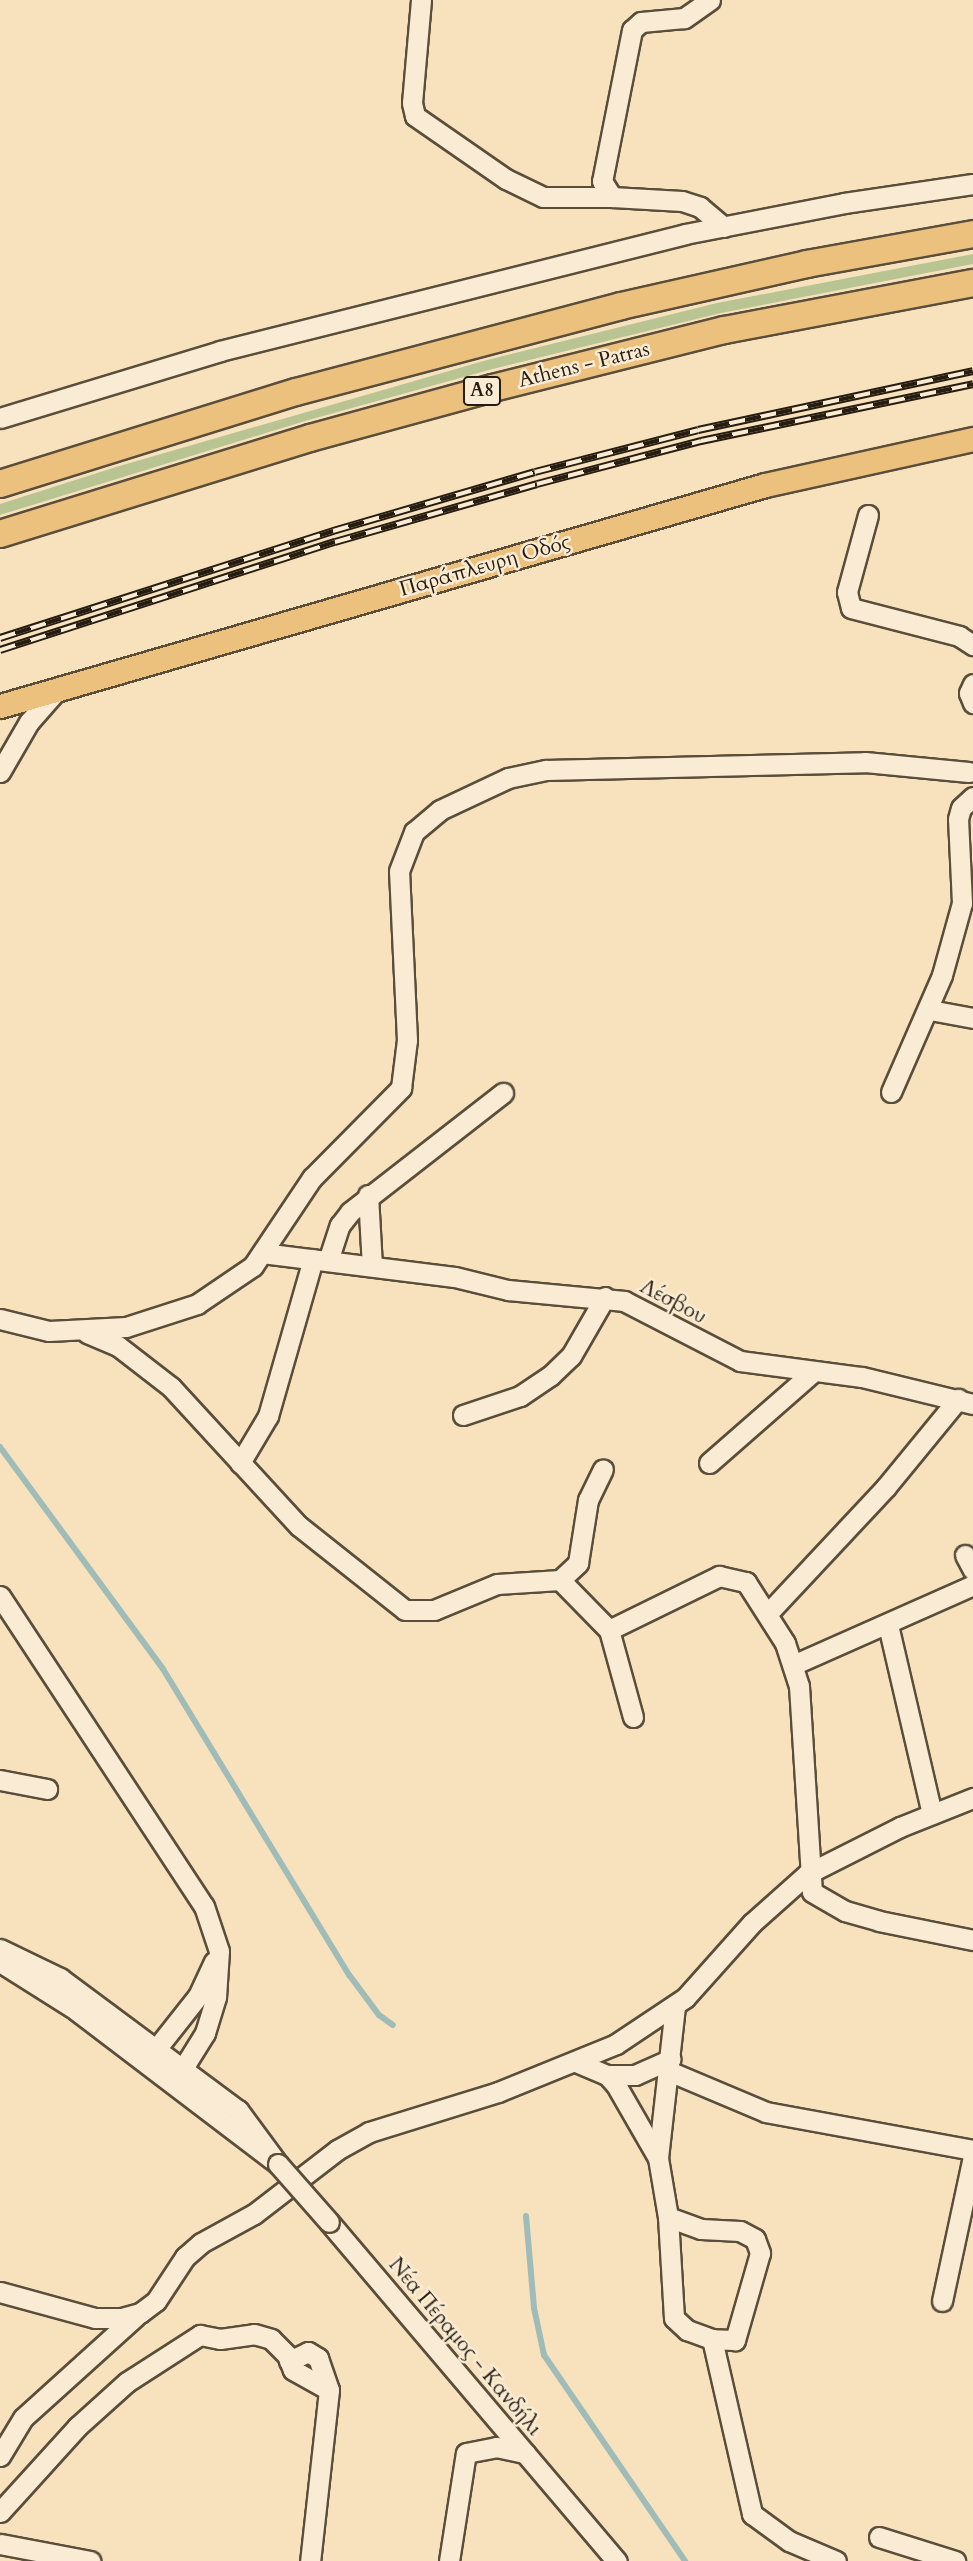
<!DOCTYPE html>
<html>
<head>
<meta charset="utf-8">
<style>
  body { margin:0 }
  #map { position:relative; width:973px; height:2561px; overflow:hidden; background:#f7e2bd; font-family:Cardo,serif }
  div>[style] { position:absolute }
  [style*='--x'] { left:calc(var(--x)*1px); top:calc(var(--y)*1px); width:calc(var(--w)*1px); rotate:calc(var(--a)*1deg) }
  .green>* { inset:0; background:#b9c493 }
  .stream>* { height:6px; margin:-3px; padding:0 3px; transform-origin:3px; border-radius:3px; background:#9fbcb8 }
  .roads { filter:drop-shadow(2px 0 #5a4e3b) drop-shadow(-2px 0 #5a4e3b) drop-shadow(0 2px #5a4e3b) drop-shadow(0 -2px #5a4e3b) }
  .minor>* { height:19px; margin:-9.5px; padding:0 9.5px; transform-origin:9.5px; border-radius:9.5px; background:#faecd4 }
  .major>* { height:23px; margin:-11.5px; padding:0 11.5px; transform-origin:11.5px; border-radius:11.5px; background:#ecc17e }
  .highway>* { height:26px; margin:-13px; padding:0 13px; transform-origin:13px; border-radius:13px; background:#ecc17e }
  .rail>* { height:8px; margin-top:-4px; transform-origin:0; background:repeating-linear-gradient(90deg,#faecd4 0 16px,#261c10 0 32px); box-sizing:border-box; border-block:2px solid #261c10 }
  .bridges { filter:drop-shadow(2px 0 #5a4e3b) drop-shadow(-2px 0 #5a4e3b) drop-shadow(0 2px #5a4e3b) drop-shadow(0 -2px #5a4e3b) }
  .minor-bridge>* { height:19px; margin:-9.5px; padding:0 9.5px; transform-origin:9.5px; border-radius:9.5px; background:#faecd4 }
  span { translate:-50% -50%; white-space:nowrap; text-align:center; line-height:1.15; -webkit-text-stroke:5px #faecd4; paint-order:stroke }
  .shield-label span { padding:2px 5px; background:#faecd4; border:2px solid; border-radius:5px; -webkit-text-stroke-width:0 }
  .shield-label { font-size:19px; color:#261c10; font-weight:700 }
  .street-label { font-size:21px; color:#261c10 }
</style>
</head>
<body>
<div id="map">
  <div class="green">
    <div style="clip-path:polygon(973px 254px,973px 264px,721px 313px,489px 370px,305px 421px,0 515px,0 504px,116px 467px,487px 360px,717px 303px)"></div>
  </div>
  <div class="stream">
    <div style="--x:0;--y:1447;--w:275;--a:53.7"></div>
    <div style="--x:163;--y:1669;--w:359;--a:58.7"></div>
    <div style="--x:350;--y:1976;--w:49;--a:53.4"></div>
    <div style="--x:379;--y:2015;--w:17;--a:36"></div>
    <div style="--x:526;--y:2216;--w:92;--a:85"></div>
    <div style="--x:534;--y:2308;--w:48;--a:78"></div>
    <div style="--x:544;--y:2355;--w:250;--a:55.6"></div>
  </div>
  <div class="roads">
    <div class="minor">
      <div style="--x:421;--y:0;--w:103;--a:95"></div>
      <div style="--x:412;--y:103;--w:13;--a:77"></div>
      <div style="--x:415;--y:116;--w:111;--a:34.7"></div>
      <div style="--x:506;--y:179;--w:41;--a:25.9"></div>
      <div style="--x:543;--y:197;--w:69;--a:0"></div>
      <div style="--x:710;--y:0;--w:32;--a:145"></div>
      <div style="--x:684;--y:18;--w:43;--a:174.7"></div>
      <div style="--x:641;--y:22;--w:12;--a:138"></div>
      <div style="--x:632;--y:30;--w:154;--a:101.2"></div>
      <div style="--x:602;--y:181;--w:19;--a:58"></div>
      <div style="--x:612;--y:197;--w:70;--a:3.3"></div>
      <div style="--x:682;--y:201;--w:19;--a:18"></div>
      <div style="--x:700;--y:207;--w:31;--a:40"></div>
      <div style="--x:0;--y:418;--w:230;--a:-16.9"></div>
      <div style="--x:220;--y:351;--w:479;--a:-14.1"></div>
      <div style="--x:685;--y:234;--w:162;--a:-11"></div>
      <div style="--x:844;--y:203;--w:130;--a:-8.4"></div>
      <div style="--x:868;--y:515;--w:80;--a:105.3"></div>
      <div style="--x:847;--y:592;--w:16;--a:76"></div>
      <div style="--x:851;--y:608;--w:112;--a:14.5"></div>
      <div style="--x:959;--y:636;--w:17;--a:33"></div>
      <div style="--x:973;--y:684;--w:10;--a:114"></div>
      <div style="--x:969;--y:693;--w:11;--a:68"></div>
      <div style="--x:0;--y:772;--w:58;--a:-59.9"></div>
      <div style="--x:29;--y:722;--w:43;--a:-48.8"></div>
      <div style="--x:930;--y:1010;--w:44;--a:10.5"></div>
      <div style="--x:891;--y:1092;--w:128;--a:-66.4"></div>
      <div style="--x:942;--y:975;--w:75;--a:-74.5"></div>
      <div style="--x:962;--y:903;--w:84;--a:-92.7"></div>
      <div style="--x:958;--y:819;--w:11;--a:-75"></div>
      <div style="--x:961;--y:808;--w:16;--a:-43"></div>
      <div style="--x:368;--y:1195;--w:71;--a:86.8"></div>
      <div style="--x:262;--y:1253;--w:194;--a:7.1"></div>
      <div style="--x:455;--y:1277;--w:55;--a:13.8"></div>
      <div style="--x:508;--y:1290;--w:117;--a:5.4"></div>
      <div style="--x:624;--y:1301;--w:131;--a:27.3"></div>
      <div style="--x:740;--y:1361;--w:123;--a:7.5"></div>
      <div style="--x:862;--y:1377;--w:114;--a:13.7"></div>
      <div style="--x:328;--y:1261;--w:38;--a:-72"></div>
      <div style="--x:340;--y:1225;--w:16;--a:-52"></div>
      <div style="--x:350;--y:1212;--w:194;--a:-37.9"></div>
      <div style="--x:0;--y:1319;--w:50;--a:13.8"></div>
      <div style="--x:49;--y:1331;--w:77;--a:-3"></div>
      <div style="--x:126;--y:1327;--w:75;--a:-17.9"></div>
      <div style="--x:197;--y:1304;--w:68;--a:-34.2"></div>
      <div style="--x:253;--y:1266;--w:106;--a:-56.2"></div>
      <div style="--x:312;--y:1178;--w:127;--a:-45.3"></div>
      <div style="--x:401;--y:1088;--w:48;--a:-82.9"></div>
      <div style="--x:407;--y:1040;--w:169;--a:-92.7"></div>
      <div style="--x:399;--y:871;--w:42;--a:-69"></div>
      <div style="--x:414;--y:832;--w:34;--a:-40"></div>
      <div style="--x:440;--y:810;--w:75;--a:-25.2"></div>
      <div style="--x:508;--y:778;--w:39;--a:-12"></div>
      <div style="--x:546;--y:770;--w:319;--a:-1.4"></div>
      <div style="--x:865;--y:762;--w:104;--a:5.5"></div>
      <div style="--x:87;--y:1333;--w:34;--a:23"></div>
      <div style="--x:118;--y:1346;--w:67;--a:37.7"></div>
      <div style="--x:171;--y:1387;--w:189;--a:47.4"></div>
      <div style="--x:299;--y:1526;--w:135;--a:38.4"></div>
      <div style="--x:405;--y:1610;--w:29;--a:0"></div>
      <div style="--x:434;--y:1610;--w:68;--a:-22.4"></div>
      <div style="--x:497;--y:1584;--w:63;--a:-3.6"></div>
      <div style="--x:560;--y:1580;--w:70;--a:45.6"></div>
      <div style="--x:463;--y:1415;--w:60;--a:-18.4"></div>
      <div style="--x:520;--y:1396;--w:36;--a:-34"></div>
      <div style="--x:550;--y:1376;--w:29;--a:-44"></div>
      <div style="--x:571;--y:1356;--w:68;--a:-60"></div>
      <div style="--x:240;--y:1463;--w:55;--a:-59.2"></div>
      <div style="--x:268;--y:1416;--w:163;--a:-74"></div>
      <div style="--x:709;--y:1463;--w:138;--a:-41.2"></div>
      <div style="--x:965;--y:1555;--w:17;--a:62"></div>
      <div style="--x:560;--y:1580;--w:25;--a:-43"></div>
      <div style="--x:578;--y:1563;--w:64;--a:-81"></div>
      <div style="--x:588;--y:1500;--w:34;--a:-64"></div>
      <div style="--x:0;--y:1596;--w:371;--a:56.7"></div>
      <div style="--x:204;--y:1906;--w:47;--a:71.6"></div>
      <div style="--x:219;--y:1951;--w:46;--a:93.7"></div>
      <div style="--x:216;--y:1997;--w:38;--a:107"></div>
      <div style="--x:205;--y:2033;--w:53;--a:121.9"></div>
      <div style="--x:769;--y:1612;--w:171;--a:-46.9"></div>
      <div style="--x:886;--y:1487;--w:114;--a:-50.7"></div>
      <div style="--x:888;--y:1625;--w:194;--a:76.9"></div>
      <div style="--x:795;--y:1664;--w:195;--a:-23.9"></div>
      <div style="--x:633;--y:1717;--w:90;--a:-105.4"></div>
      <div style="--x:609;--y:1630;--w:123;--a:-26.1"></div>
      <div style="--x:719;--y:1576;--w:28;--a:13"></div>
      <div style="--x:746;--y:1582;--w:72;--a:57.4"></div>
      <div style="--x:785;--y:1643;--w:45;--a:72"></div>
      <div style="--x:799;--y:1686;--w:206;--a:86.4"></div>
      <div style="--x:812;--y:1892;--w:38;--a:30"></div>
      <div style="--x:845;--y:1911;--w:35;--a:16"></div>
      <div style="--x:879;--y:1921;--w:96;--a:11.4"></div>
      <div style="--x:0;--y:1780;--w:48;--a:10.8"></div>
      <div style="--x:0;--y:1949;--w:67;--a:25.8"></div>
      <div style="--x:60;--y:1978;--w:222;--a:36.6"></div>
      <div style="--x:238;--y:2110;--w:67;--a:53.5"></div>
      <div style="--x:278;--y:2164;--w:254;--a:-142.7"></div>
      <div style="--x:76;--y:2010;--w:90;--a:-147.7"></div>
      <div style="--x:149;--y:2058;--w:79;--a:-51.7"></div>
      <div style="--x:198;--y:1996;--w:38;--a:-65"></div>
      <div style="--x:576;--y:2062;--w:34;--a:23"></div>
      <div style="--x:607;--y:2075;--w:13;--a:48"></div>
      <div style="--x:616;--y:2085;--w:84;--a:60.1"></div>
      <div style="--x:658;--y:2158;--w:60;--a:80.4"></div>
      <div style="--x:668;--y:2217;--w:101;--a:86.6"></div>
      <div style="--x:674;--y:2318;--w:18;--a:43"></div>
      <div style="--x:687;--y:2330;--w:27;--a:20"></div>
      <div style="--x:712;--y:2339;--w:180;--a:77.1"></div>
      <div style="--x:752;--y:2514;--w:46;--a:36.1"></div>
      <div style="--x:789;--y:2541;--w:51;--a:23.1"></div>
      <div style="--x:671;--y:2072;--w:103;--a:22.8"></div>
      <div style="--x:766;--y:2112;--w:210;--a:10.4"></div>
      <div style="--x:607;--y:2075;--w:28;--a:0"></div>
      <div style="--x:635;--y:2075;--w:39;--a:-24"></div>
      <div style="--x:658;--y:2158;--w:152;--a:-83.6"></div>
      <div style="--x:668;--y:2217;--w:35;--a:20"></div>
      <div style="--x:701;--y:2229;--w:39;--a:3"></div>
      <div style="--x:740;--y:2231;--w:17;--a:28"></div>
      <div style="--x:755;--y:2239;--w:15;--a:70"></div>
      <div style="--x:760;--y:2253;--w:91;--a:106"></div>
      <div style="--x:735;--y:2340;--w:23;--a:-178"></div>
      <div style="--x:329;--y:2222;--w:445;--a:49.7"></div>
      <div style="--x:0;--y:2292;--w:98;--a:15.3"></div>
      <div style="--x:95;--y:2318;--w:27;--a:0"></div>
      <div style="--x:122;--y:2318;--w:19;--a:-16"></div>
      <div style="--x:140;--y:2313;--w:20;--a:-37"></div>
      <div style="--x:156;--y:2301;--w:53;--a:-56.6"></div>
      <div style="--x:185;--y:2257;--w:21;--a:-41"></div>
      <div style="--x:201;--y:2243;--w:60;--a:-28.7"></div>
      <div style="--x:254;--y:2214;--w:105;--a:-37.6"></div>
      <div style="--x:337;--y:2150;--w:37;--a:-29"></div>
      <div style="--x:369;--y:2132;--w:135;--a:-17.2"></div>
      <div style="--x:498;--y:2092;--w:127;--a:-22.1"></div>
      <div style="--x:616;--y:2044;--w:83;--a:-33.7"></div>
      <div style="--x:685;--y:1998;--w:101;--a:-48.2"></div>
      <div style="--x:752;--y:1923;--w:74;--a:-41.7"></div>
      <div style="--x:807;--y:1874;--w:104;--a:-26.8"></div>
      <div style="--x:900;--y:1827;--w:79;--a:-21.7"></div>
      <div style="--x:942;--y:2301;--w:147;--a:-77.9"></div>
      <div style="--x:289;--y:2361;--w:21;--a:-25"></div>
      <div style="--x:308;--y:2352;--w:12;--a:31"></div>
      <div style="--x:318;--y:2358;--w:34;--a:71"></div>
      <div style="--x:329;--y:2390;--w:172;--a:96.3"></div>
      <div style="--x:0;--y:2456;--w:44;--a:-58.8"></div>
      <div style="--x:23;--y:2418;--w:152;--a:-42.1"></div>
      <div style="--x:0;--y:2512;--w:115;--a:-47.8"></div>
      <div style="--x:77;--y:2427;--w:67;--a:-42"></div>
      <div style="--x:127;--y:2382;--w:87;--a:-32.8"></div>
      <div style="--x:200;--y:2335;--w:20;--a:11"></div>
      <div style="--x:220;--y:2339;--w:34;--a:-8"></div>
      <div style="--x:254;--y:2334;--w:18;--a:16"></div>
      <div style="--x:271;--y:2339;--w:23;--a:45"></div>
      <div style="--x:287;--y:2355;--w:16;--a:68"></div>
      <div style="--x:293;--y:2370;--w:41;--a:29.1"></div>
      <div style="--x:879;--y:2537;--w:80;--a:17.5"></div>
      <div style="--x:0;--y:2544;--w:92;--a:10.7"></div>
      <div style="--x:449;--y:2561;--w:109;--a:-81.1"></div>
      <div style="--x:466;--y:2453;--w:31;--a:-11"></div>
      <div style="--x:496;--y:2447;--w:30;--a:12"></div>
    </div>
    <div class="major">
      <div style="--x:0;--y:706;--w:796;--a:-16.11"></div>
      <div style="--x:765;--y:485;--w:213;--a:-12.5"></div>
    </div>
    <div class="highway">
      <div style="--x:0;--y:484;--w:310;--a:-17.3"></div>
      <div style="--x:296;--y:392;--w:336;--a:-14.8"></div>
      <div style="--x:621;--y:306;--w:191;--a:-12.7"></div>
      <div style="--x:807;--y:264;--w:169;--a:-10.2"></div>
      <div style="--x:0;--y:534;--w:325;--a:-17.2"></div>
      <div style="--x:310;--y:438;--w:190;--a:-15.3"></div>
      <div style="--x:493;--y:388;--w:238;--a:-14.1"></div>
      <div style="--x:724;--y:330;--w:253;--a:-10.7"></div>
    </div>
  </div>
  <div class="rail">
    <div style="--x:0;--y:638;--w:350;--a:-17.8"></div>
    <div style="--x:333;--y:531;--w:210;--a:-16.3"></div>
    <div style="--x:535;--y:472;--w:168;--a:-14.4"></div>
    <div style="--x:698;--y:430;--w:281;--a:-12.1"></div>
    <div style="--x:0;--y:650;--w:352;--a:-17.9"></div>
    <div style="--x:335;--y:542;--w:210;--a:-16"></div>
    <div style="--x:537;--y:484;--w:170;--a:-14.7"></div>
    <div style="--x:701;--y:441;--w:278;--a:-11.8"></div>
  </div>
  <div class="bridges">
    <div class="minor-bridge">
      <div style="--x:278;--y:2164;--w:77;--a:48.7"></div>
    </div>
  </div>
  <div class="shield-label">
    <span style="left:482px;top:391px">Α8</span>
  </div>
  <div class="street-label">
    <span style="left:584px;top:365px;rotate:-14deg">Athens - Patras</span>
    <span style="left:485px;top:566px;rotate:-16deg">Παράπλευρη Οδός</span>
    <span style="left:673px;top:1302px;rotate:28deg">Λέσβου</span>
    <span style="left:465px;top:2347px;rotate:50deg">Νέα Πέραμος - Κανδήλι</span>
  </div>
</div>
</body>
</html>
